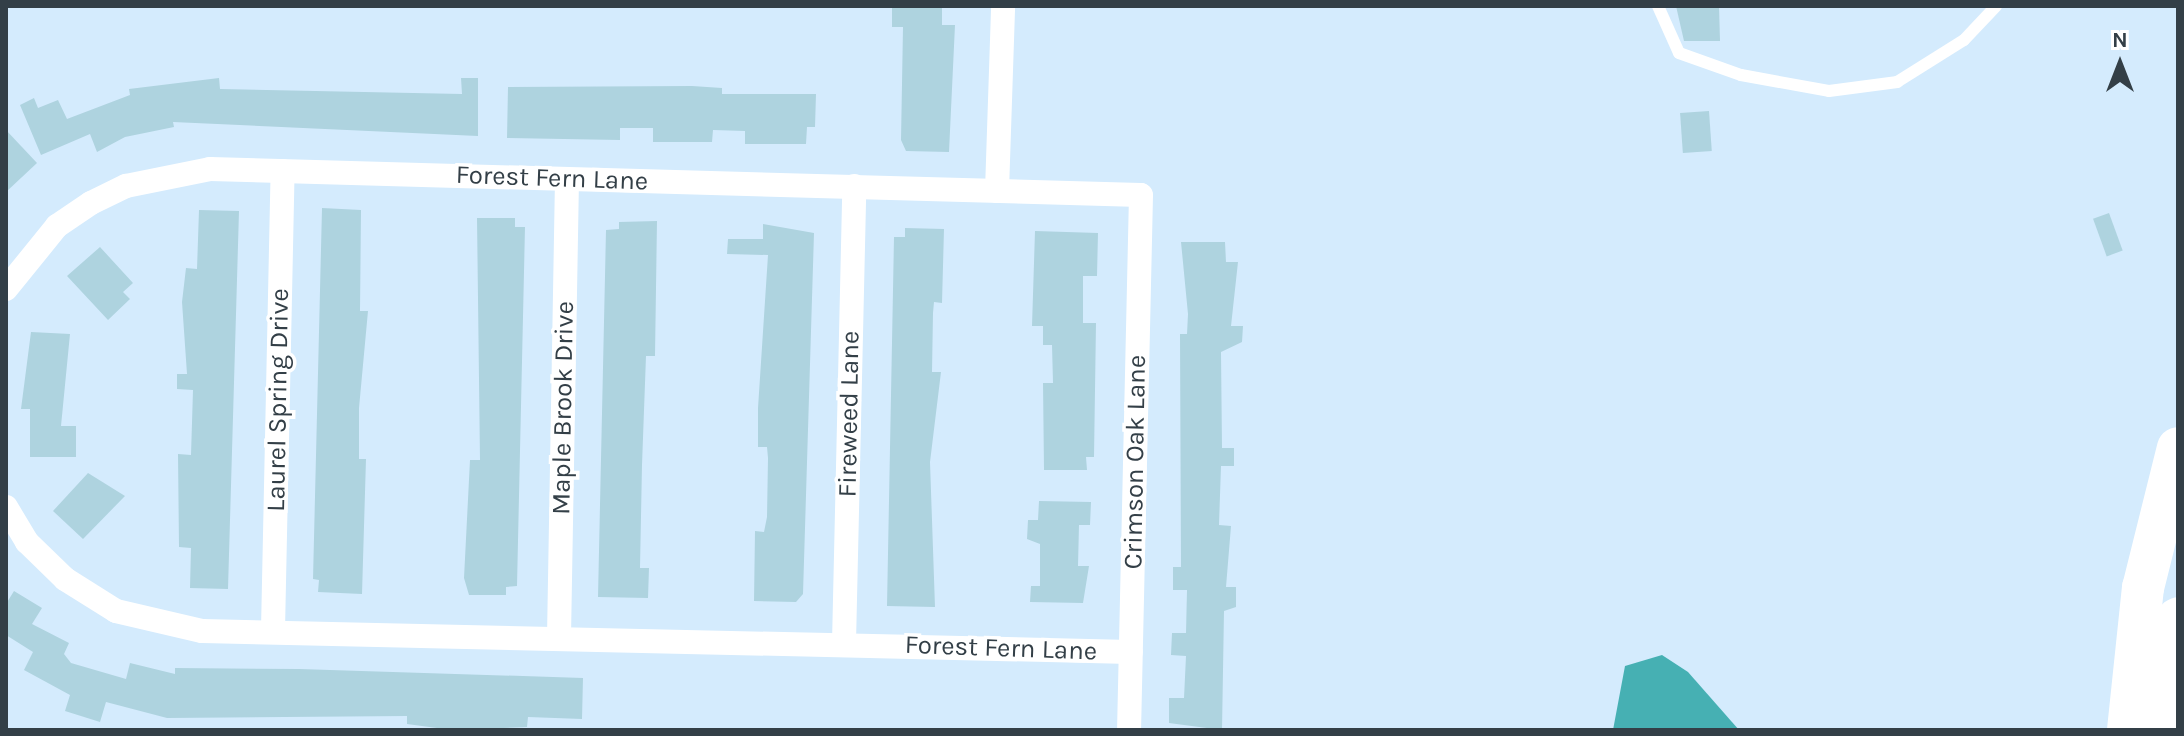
<!DOCTYPE html>
<html>
<head>
<meta charset="utf-8">
<style>
  body { margin:0 }
  #map { position:relative; width:2184px; height:736px; overflow:hidden; background:#d4ebfd; font-family:Karla,sans-serif }
  div>[style] { position:absolute }
  [style*='--x'] { left:calc(var(--x)*1px); top:calc(var(--y)*1px); width:calc(var(--w)*1px); rotate:calc(var(--a)*1deg) }
  .water>* { inset:0; background:#46b0b3 }
  .building>* { inset:0; background:#aed3df; transform-origin:0 0 }
  .service>* { height:12px; margin:-6px; padding:0 6px; transform-origin:6px; border-radius:6px; background:#fff }
  .minor>* { height:24px; margin:-12px; padding:0 12px; transform-origin:12px; border-radius:12px; background:#fff }
  .trunk>* { height:42px; margin:-21px; padding:0 21px; transform-origin:21px; border-radius:21px; background:#fff }
  span { translate:-50% -50%; white-space:nowrap; text-align:center; line-height:1.15; -webkit-text-stroke:7px #fff; paint-order:stroke }
  .street-label { font-size:26px; color:#333f47 }
  .frame { position:absolute; inset:0; border:8px solid #333f47; pointer-events:none }
  .north { position:absolute; left:2080px; top:24px; width:80px; height:80px; -webkit-text-stroke:6px #fff; paint-order:stroke; rotate:0deg; font-size:22px; font-weight:700; line-height:32px; text-align:center; color:#333f47 }
  .north::after { content:''; display:block; margin:auto; width:28px; height:36px; background:#333f47; clip-path:polygon(50% 0,100% 100%,50% 72%,0 100%) }
</style>
</head>
<body>
<div id="map">
  <div class="water">
    <div style="clip-path:polygon(1662px 655px,1688px 672px,1739px 730px,1613px 730px,1625px 666px)"></div>
  </div>
  <div class="building">
    <div style="clip-path:polygon(892px 6px,942px 6px,942px 25px,955px 25px,949px 152px,906px 151px,901px 140px,903px 27px,892px 27px)"></div>
    <div style="clip-path:polygon(1676px 6px,1719px 6px,1720px 41px,1684px 41px)"></div>
    <div style="clip-path:polygon(219px 78px,220px 89px,462px 94px,461px 78px,478px 78px,478px 136px,173px 122px,174px 127px,125px 137px,97px 152px,90px 134px,41px 155px,20px 105px,34px 98px,38px 108px,58px 100px,67px 119px,130px 95px,129px 89px)"></div>
    <div style="clip-path:polygon(692px 86px,722px 88px,722px 94px,816px 94px,815px 127px,807px 127px,806px 144px,745px 144px,745px 131px,713px 130px,712px 142px,653px 142px,653px 128px,620px 128px,620px 140px,507px 138px,508px 87px)"></div>
    <div style="left:1709px;top:111px;width:40px;height:29px;rotate:86deg"></div>
    <div style="clip-path:polygon(6px 130px,37px 163px,6px 192px)"></div>
    <div style="clip-path:polygon(322px 208px,361px 210px,360px 311px,368px 311px,359px 408px,359px 459px,366px 459px,362px 594px,318px 592px,319px 580px,313px 579px)"></div>
    <div style="clip-path:polygon(199px 210px,239px 211px,228px 589px,190px 588px,191px 548px,179px 547px,178px 454px,191px 455px,193px 390px,177px 389px,177px 374px,187px 374px,182px 302px,186px 268px,197px 269px)"></div>
    <div style="left:2109px;top:213px;width:40px;height:17px;rotate:70deg"></div>
    <div style="clip-path:polygon(477px 218px,515px 218px,515px 227px,525px 227px,517px 586px,506px 587px,506px 595px,469px 595px,464px 578px,470px 460px,480px 460px)"></div>
    <div style="clip-path:polygon(657px 221px,655px 356px,646px 356px,642px 465px,640px 568px,649px 568px,648px 598px,598px 597px,606px 230px,619px 229px,619px 222px)"></div>
    <div style="clip-path:polygon(763px 224px,814px 233px,803px 594px,796px 602px,754px 601px,755px 531px,764px 532px,767px 517px,768px 458px,767px 447px,758px 447px,758px 408px,768px 255px,727px 254px,728px 239px,763px 239px)"></div>
    <div style="clip-path:polygon(905px 228px,944px 229px,942px 303px,934px 302px,933px 313px,932px 372px,941px 372px,930px 462px,935px 607px,887px 606px,894px 237px,905px 237px)"></div>
    <div style="clip-path:polygon(1035px 231px,1098px 233px,1097px 276px,1083px 276px,1083px 323px,1096px 323px,1094px 457px,1086px 457px,1087px 470px,1044px 470px,1043px 383px,1053px 383px,1052px 345px,1043px 345px,1043px 326px,1032px 326px)"></div>
    <div style="clip-path:polygon(1181px 242px,1225px 242px,1226px 262px,1238px 262px,1231px 326px,1243px 326px,1242px 342px,1221px 352px,1222px 448px,1234px 448px,1234px 466px,1221px 466px,1219px 525px,1231px 526px,1226px 587px,1236px 587px,1236px 607px,1224px 611px,1222px 730px,1169px 723px,1169px 698px,1184px 698px,1186px 656px,1171px 655px,1172px 633px,1186px 633px,1187px 590px,1173px 590px,1173px 567px,1181px 567px,1180px 334px,1187px 334px,1188px 314px)"></div>
    <div style="clip-path:polygon(100px 247px,133px 283px,123px 292px,130px 299px,108px 320px,67px 276px)"></div>
    <div style="clip-path:polygon(31px 332px,70px 334px,61px 426px,76px 426px,76px 457px,30px 457px,30px 409px,21px 409px)"></div>
    <div style="clip-path:polygon(88px 473px,125px 496px,83px 539px,53px 511px)"></div>
    <div style="clip-path:polygon(1039px 501px,1091px 502px,1090px 525px,1079px 525px,1078px 566px,1089px 566px,1083px 603px,1030px 602px,1031px 586px,1040px 586px,1040px 544px,1027px 539px,1028px 520px,1038px 520px)"></div>
    <div style="clip-path:polygon(14px 591px,42px 608px,32px 624px,69px 643px,64px 654px,71px 663px,126px 679px,130px 663px,175px 674px,175px 668px,299px 669px,583px 678px,582px 719px,528px 717px,527px 727px,452px 730px,407px 724px,407px 716px,167px 718px,106px 702px,100px 722px,65px 711px,70px 695px,24px 670px,33px 652px,6px 635px,6px 604px)"></div>
  </div>
  <div class="service">
    <div style="--x:1658;--y:6;--w:51;--a:65.9"></div>
    <div style="--x:1679;--y:53;--w:66;--a:19.5"></div>
    <div style="--x:1741;--y:75;--w:89;--a:10.3"></div>
    <div style="--x:1829;--y:91;--w:69;--a:-7.5"></div>
    <div style="--x:1897;--y:82;--w:79;--a:-32.1"></div>
    <div style="--x:1964;--y:40;--w:47;--a:-46.7"></div>
  </div>
  <div class="minor">
    <div style="--x:997;--y:191;--w:185;--a:-88.1"></div>
    <div style="--x:6;--y:289;--w:81;--a:-51"></div>
    <div style="--x:57;--y:226;--w:41;--a:-34.1"></div>
    <div style="--x:91;--y:203;--w:39;--a:-26"></div>
    <div style="--x:126;--y:186;--w:86;--a:-11.4"></div>
    <div style="--x:210;--y:169;--w:931;--a:1.6"></div>
    <div style="--x:1141;--y:195;--w:535;--a:91.28"></div>
    <div style="--x:6;--y:507;--w:41;--a:59"></div>
    <div style="--x:27;--y:542;--w:53;--a:44.2"></div>
    <div style="--x:65;--y:579;--w:60;--a:32.1"></div>
    <div style="--x:116;--y:611;--w:88;--a:13.1"></div>
    <div style="--x:202;--y:631;--w:929;--a:1.29"></div>
    <div style="--x:273;--y:630;--w:459;--a:-88.8"></div>
    <div style="--x:559;--y:637;--w:458;--a:-89"></div>
    <div style="--x:844;--y:643;--w:457;--a:-88.7"></div>
  </div>
  <div class="trunk">
    <div style="--x:2128;--y:730;--w:143;--a:-84"></div>
    <div style="--x:2143;--y:588;--w:144;--a:-76"></div>
    <div style="--x:2169;--y:730;--w:112;--a:-85.4"></div>
  </div>
  <div class="street-label">
    <span style="left:552px;top:178px;rotate:2deg">Forest Fern Lane</span>
    <span style="left:278px;top:400px;rotate:-89deg">Laurel Spring Drive</span>
    <span style="left:563px;top:408px;rotate:-89deg">Maple Brook Drive</span>
    <span style="left:849px;top:414px;rotate:-89deg">Fireweed Lane</span>
    <span style="left:1135px;top:462px;rotate:-89deg">Crimson Oak Lane</span>
    <span style="left:1001px;top:648px;rotate:2deg">Forest Fern Lane</span>
  </div>
  <div class="frame"></div>
  <div class="north">N</div>
</div>
</body>
</html>
